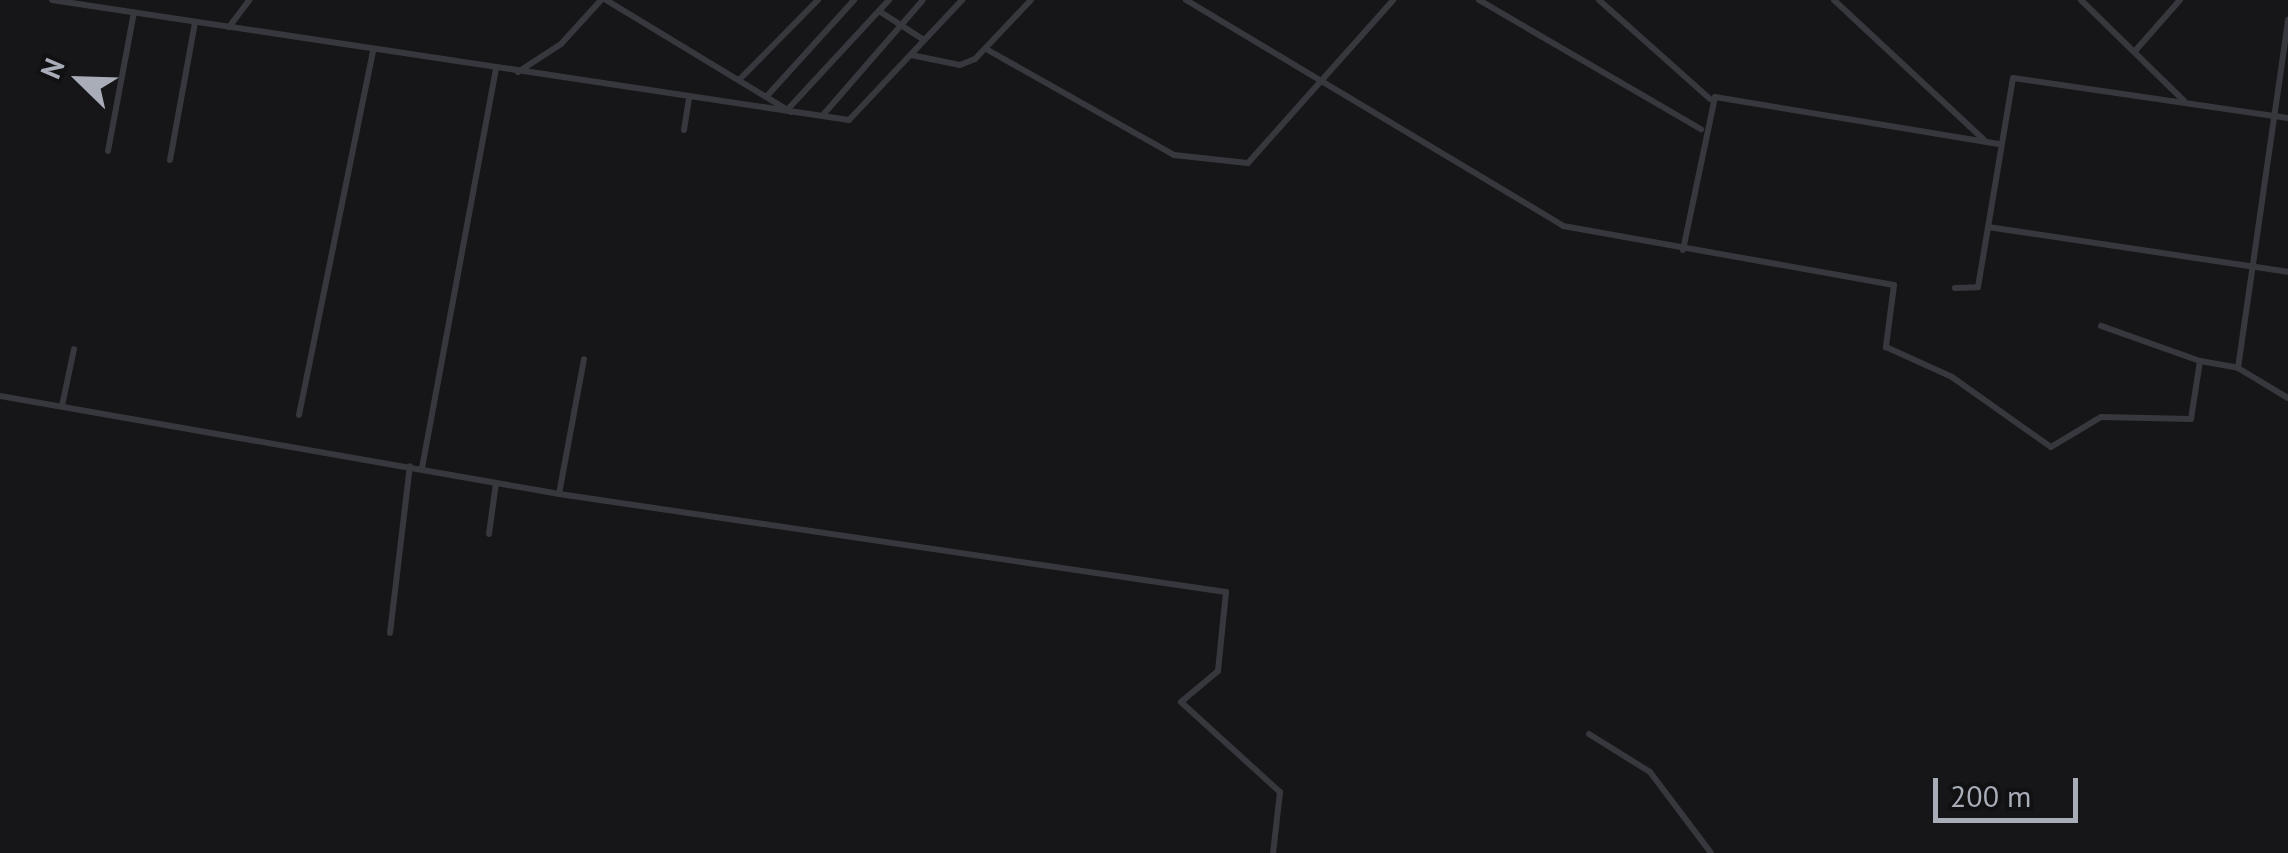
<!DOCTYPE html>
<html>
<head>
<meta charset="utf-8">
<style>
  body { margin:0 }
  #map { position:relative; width:2288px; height:853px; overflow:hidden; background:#161618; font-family:"PT Sans",sans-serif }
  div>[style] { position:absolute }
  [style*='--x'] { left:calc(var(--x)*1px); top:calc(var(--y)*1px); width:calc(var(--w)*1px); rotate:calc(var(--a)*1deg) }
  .minor>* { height:6px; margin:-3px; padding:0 3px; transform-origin:3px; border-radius:3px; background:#37383d }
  span { translate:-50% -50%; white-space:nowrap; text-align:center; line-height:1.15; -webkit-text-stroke:10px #111113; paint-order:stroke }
  .north { position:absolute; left:30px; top:30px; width:100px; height:100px; -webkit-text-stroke:8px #111113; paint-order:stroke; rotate:293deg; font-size:28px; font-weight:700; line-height:40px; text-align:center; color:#a8adb8 }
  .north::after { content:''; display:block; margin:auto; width:35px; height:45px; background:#a8adb8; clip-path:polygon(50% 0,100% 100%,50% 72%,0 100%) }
  .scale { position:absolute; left:1933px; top:778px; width:145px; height:45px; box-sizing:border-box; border:5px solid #a8adb8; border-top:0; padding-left:12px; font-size:30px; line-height:35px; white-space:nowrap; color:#a8adb8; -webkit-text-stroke:8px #111113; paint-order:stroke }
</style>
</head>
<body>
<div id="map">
  <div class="minor">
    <div style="--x:52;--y:0;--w:806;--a:8.56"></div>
    <div style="--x:849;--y:120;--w:165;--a:-46.7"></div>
    <div style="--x:606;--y:0;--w:216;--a:31.2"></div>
    <div style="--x:1186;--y:0;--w:440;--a:30.9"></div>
    <div style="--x:1563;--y:226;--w:336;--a:10.1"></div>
    <div style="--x:1894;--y:285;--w:63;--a:97.4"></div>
    <div style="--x:1886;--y:347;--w:72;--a:24.4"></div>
    <div style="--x:1952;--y:377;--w:121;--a:35.3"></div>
    <div style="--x:2051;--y:447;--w:58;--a:-31"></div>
    <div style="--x:2101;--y:417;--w:90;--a:1.3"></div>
    <div style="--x:2191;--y:419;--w:59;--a:-81.2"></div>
    <div style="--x:2200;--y:361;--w:105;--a:-160.5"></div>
    <div style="--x:1479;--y:0;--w:257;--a:30.2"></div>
    <div style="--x:1599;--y:0;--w:149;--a:41.7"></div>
    <div style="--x:1834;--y:0;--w:205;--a:43"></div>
    <div style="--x:2081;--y:0;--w:144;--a:44.4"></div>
    <div style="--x:879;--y:11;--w:54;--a:32.8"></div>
    <div style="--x:229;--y:27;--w:34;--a:-53"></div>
    <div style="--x:986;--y:49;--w:216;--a:29.4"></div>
    <div style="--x:1174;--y:155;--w:74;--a:6.2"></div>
    <div style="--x:1248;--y:163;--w:218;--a:-48.3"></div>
    <div style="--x:2135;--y:51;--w:68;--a:-48.6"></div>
    <div style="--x:911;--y:55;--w:50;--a:11.5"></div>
    <div style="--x:960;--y:65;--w:16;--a:-22"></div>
    <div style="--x:975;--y:59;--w:81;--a:-46.5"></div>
    <div style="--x:518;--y:72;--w:51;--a:-33.1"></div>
    <div style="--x:561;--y:44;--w:59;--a:-47.7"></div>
    <div style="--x:740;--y:79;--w:111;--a:-45.4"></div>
    <div style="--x:767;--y:96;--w:130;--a:-47.8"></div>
    <div style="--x:788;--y:109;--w:149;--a:-47.2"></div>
    <div style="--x:823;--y:115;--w:152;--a:-49"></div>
    <div style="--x:684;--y:130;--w:32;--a:-81"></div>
    <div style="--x:108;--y:151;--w:141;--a:-79.4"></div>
    <div style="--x:170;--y:160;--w:140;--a:-79.7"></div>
    <div style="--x:1988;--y:227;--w:303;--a:8.5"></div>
    <div style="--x:1683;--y:250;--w:156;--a:-78.2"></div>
    <div style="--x:1715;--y:97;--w:289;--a:9.4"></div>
    <div style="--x:1955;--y:288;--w:23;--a:-2"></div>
    <div style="--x:1978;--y:287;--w:212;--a:-80.5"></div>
    <div style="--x:2013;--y:78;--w:278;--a:8.3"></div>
    <div style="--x:2200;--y:361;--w:39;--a:10"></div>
    <div style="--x:2238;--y:368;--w:58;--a:31"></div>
    <div style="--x:2238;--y:368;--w:352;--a:-81.8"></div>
    <div style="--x:0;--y:396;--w:568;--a:9.94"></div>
    <div style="--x:559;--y:494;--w:674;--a:8.36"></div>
    <div style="--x:1226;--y:592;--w:79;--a:95.8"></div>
    <div style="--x:1218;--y:671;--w:48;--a:140"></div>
    <div style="--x:1181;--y:702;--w:134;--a:42.3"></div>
    <div style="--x:1280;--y:792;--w:61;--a:96.5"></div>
    <div style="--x:62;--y:406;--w:58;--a:-78.1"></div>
    <div style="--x:299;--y:415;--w:372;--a:-78.5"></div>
    <div style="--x:422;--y:468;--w:405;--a:-79.5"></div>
    <div style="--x:559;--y:494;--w:137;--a:-79.5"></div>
    <div style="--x:489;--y:534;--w:51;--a:-82.2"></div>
    <div style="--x:390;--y:633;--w:168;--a:-83.2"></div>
    <div style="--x:1589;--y:734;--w:72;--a:31.9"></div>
    <div style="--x:1650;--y:772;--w:101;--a:53"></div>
  </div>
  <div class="north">N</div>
  <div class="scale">200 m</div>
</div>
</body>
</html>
